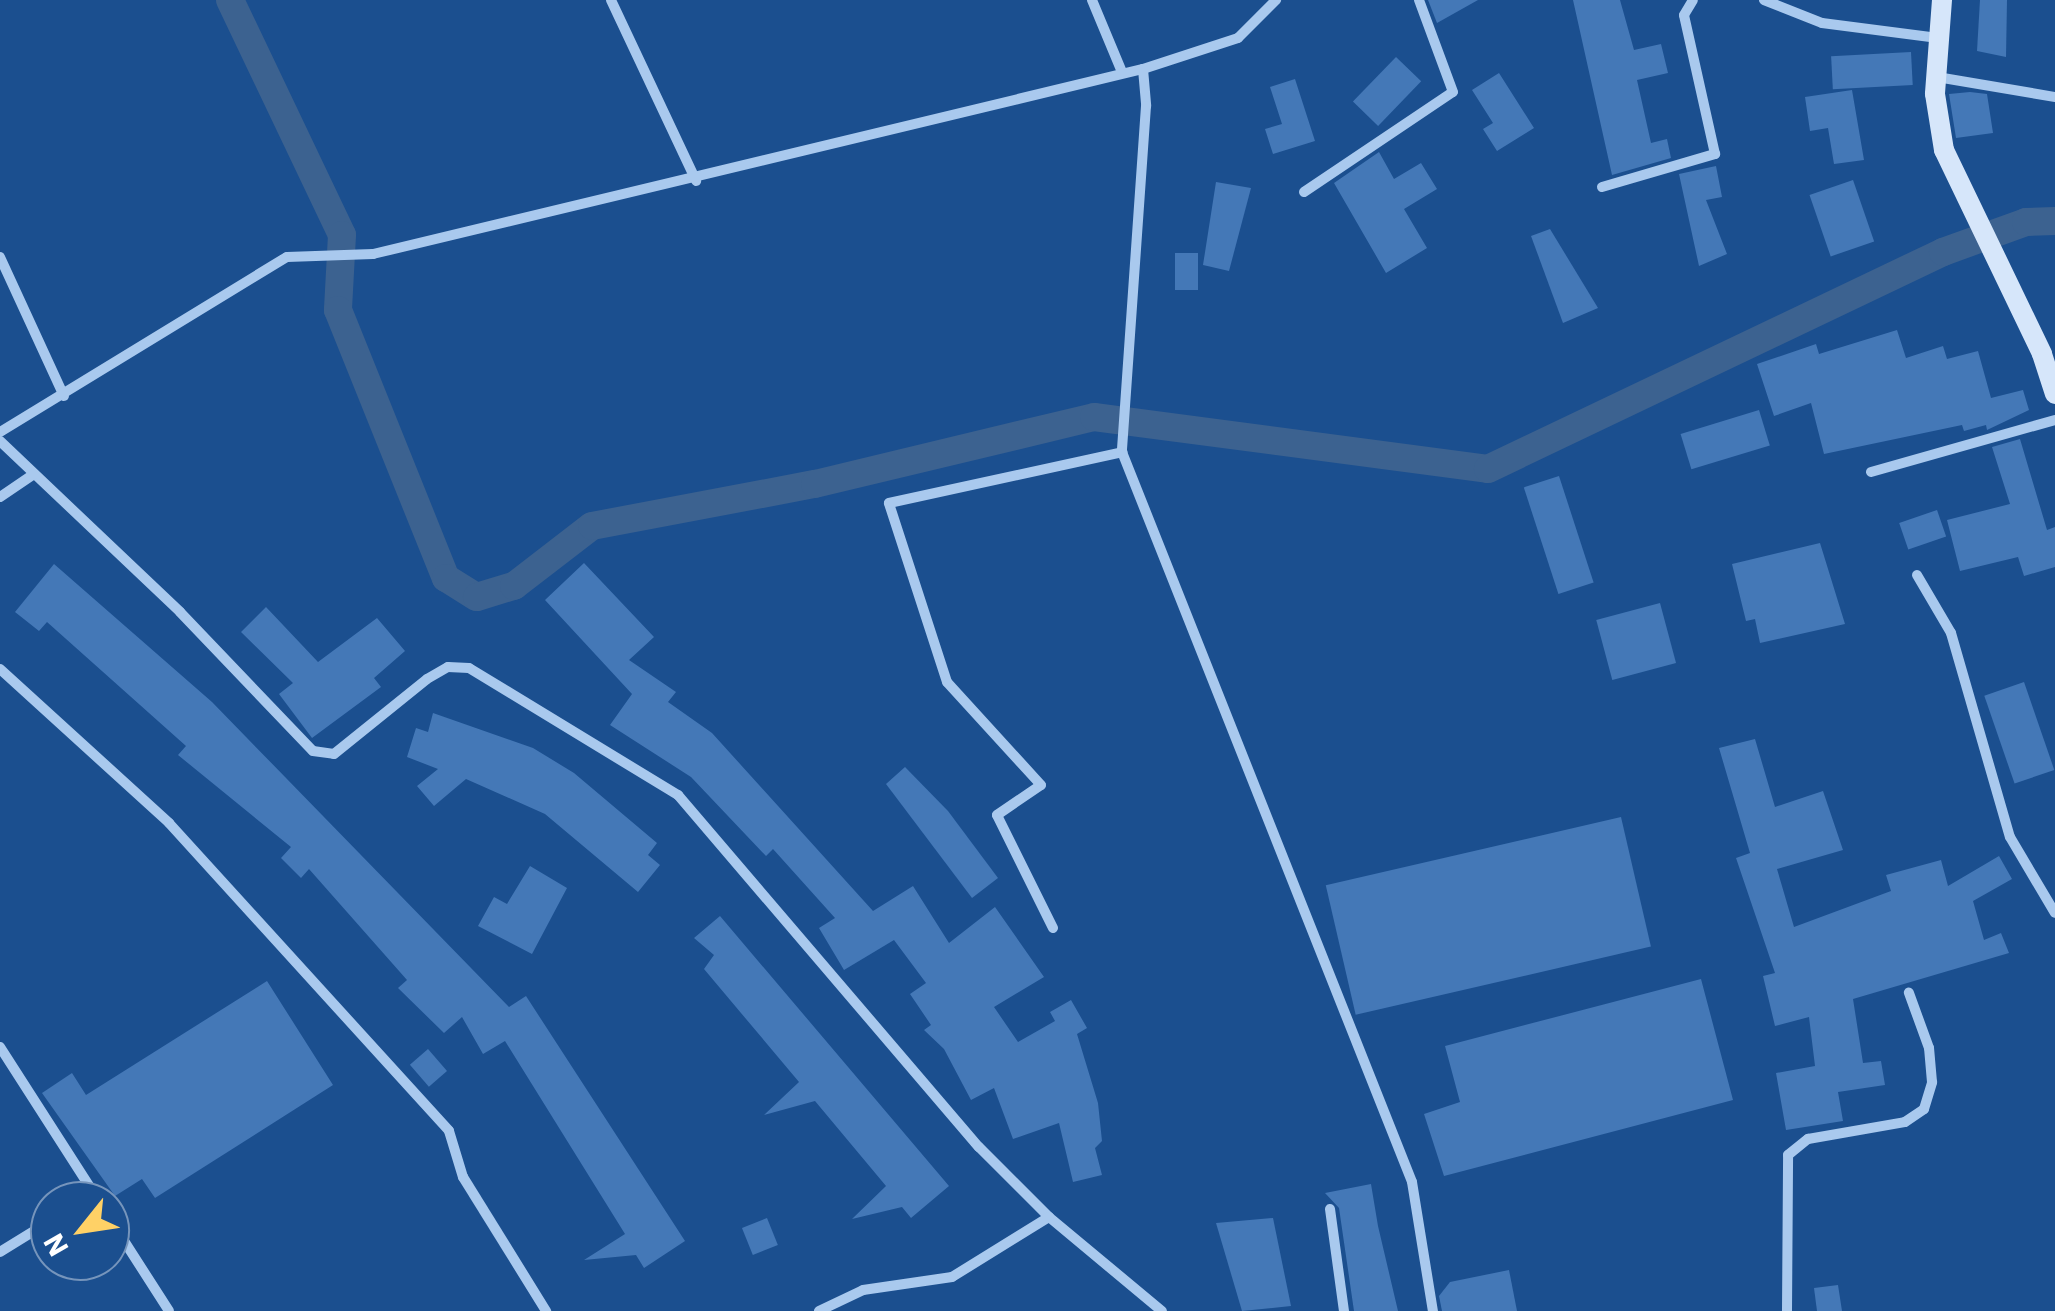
<!DOCTYPE html>
<html>
<head>
<meta charset="utf-8">
<style>
  body { margin:0 }
  #map { position:relative; width:2055px; height:1311px; overflow:hidden; background:#1b4f8f; font-family:"IBM Plex Sans",sans-serif }
  div>[style] { position:absolute }
  [style*='--x'] { left:calc(var(--x)*1px); top:calc(var(--y)*1px); width:calc(var(--w)*1px); rotate:calc(var(--a)*1deg) }
  .canal>* { height:28px; margin:-14px; padding:0 14px; transform-origin:14px; border-radius:14px; background:#3c6290 }
  .building>* { inset:0; background:#4478b7; transform-origin:0 0 }
  .street>* { height:10px; margin:-5px; padding:0 5px; transform-origin:5px; border-radius:5px; background:#a9c9ee }
  .secondary>* { height:20px; margin:-10px; padding:0 10px; transform-origin:10px; border-radius:10px; background:#d6e6fa }
  span { translate:-50% -50%; white-space:nowrap; text-align:center; line-height:1.15; -webkit-text-stroke:8px #1b4f8f; paint-order:stroke }
  .north { position:absolute; left:30px; top:1181px; width:100px; height:100px; box-sizing:border-box; background:#1b4f8f; border:2px solid #7695bc; border-radius:50%; rotate:240deg; font-size:28px; font-weight:700; line-height:40px; text-align:center; color:#fff }
  .north::after { content:''; display:block; margin:auto; width:35px; height:45px; background:#ffd166; clip-path:polygon(50% 0,100% 100%,50% 72%,0 100%) }
</style>
</head>
<body>
<div id="map">
  <div class="canal">
    <div style="--x:230;--y:0;--w:260;--a:64.5"></div>
    <div style="--x:342;--y:235;--w:75;--a:93.1"></div>
    <div style="--x:338;--y:310;--w:289;--a:68.1"></div>
    <div style="--x:446;--y:578;--w:36;--a:32"></div>
    <div style="--x:477;--y:597;--w:39;--a:-17"></div>
    <div style="--x:514;--y:586;--w:98;--a:-37.6"></div>
    <div style="--x:592;--y:526;--w:227;--a:-10.7"></div>
    <div style="--x:815;--y:484;--w:287;--a:-13.5"></div>
    <div style="--x:1094;--y:417;--w:397;--a:7.5"></div>
    <div style="--x:1488;--y:469;--w:504;--a:-25.5"></div>
    <div style="--x:1943;--y:252;--w:88;--a:-19.9"></div>
    <div style="--x:2026;--y:222;--w:29;--a:-2"></div>
  </div>
  <div class="building">
    <div style="clip-path:polygon(1428px 0,1478px 0,1437px 23px)"></div>
    <div style="clip-path:polygon(1573px 0,1620px 0,1634px 50px,1661px 44px,1668px 73px,1637px 80px,1651px 143px,1667px 139px,1671px 158px,1612px 175px)"></div>
    <div style="clip-path:polygon(1980px 0,2007px 0,2006px 57px,1977px 51px)"></div>
    <div style="left:1911px;top:52px;width:33px;height:80px;rotate:87deg"></div>
    <div style="left:1396px;top:57px;width:35px;height:62px;rotate:44deg"></div>
    <div style="clip-path:polygon(1499px 73px,1534px 128px,1497px 151px,1483px 129px,1493px 123px,1472px 90px)"></div>
    <div style="clip-path:polygon(1295px 79px,1315px 141px,1273px 154px,1265px 129px,1282px 124px,1270px 87px)"></div>
    <div style="clip-path:polygon(1852px 90px,1864px 160px,1834px 164px,1828px 128px,1810px 131px,1805px 97px)"></div>
    <div style="clip-path:polygon(1970px 92px,1987px 94px,1993px 133px,1956px 138px,1949px 94px)"></div>
    <div style="clip-path:polygon(1379px 152px,1394px 179px,1421px 163px,1437px 189px,1404px 209px,1427px 248px,1386px 273px,1334px 183px)"></div>
    <div style="clip-path:polygon(1716px 166px,1722px 197px,1706px 200px,1727px 254px,1699px 266px,1679px 174px)"></div>
    <div style="left:1853px;top:180px;width:65px;height:46px;rotate:71deg"></div>
    <div style="clip-path:polygon(1216px 182px,1251px 188px,1229px 271px,1203px 265px)"></div>
    <div style="clip-path:polygon(1550px 229px,1598px 308px,1563px 323px,1531px 236px)"></div>
    <div style="left:1175px;top:253px;width:23px;height:37px"></div>
    <div style="clip-path:polygon(1897px 330px,1906px 358px,1943px 346px,1947px 359px,1978px 351px,1991px 398px,2023px 390px,2029px 410px,1987px 430px,1986px 425px,1964px 431px,1962px 425px,1824px 454px,1811px 403px,1774px 416px,1757px 364px,1816px 344px,1819px 354px)"></div>
    <div style="left:1759px;top:410px;width:37px;height:82px;rotate:73deg"></div>
    <div style="clip-path:polygon(2020px 439px,2047px 530px,2055px 527px,2055px 567px,2024px 576px,2018px 557px,1960px 571px,1947px 520px,2010px 504px,1992px 447px)"></div>
    <div style="left:1559px;top:476px;width:112px;height:37px;rotate:72deg"></div>
    <div style="left:1937px;top:510px;width:28px;height:40px;rotate:71deg"></div>
    <div style="clip-path:polygon(1820px 543px,1845px 624px,1760px 643px,1755px 619px,1746px 621px,1732px 564px)"></div>
    <div style="clip-path:polygon(584px 563px,654px 637px,629px 660px,676px 692px,668px 702px,712px 733px,873px 911px,913px 886px,949px 943px,995px 907px,1044px 977px,994px 1007px,1018px 1042px,1055px 1021px,1050px 1012px,1071px 1000px,1087px 1028px,1077px 1034px,1098px 1103px,1102px 1141px,1095px 1148px,1102px 1175px,1073px 1182px,1059px 1123px,1013px 1139px,994px 1088px,971px 1100px,944px 1049px,924px 1030px,931px 1025px,910px 994px,926px 983px,894px 940px,844px 970px,819px 928px,835px 918px,773px 849px,766px 856px,691px 777px,610px 725px,632px 694px,545px 600px)"></div>
    <div style="clip-path:polygon(54px 564px,212px 702px,509px 1007px,526px 996px,685px 1241px,644px 1268px,636px 1255px,584px 1260px,625px 1234px,505px 1041px,483px 1054px,462px 1017px,444px 1033px,398px 988px,407px 980px,309px 869px,301px 878px,281px 858px,291px 847px,178px 755px,186px 746px,47px 622px,39px 631px,15px 612px)"></div>
    <div style="left:1660px;top:603px;width:62px;height:66px;rotate:75deg"></div>
    <div style="clip-path:polygon(266px 607px,318px 662px,377px 618px,405px 651px,374px 678px,381px 687px,312px 738px,279px 694px,293px 683px,241px 632px)"></div>
    <div style="left:2024px;top:682px;width:93px;height:42px;rotate:71deg"></div>
    <div style="clip-path:polygon(433px 713px,533px 748px,574px 773px,657px 843px,648px 855px,660px 865px,638px 892px,545px 814px,466px 779px,434px 806px,417px 786px,438px 769px,407px 757px,416px 728px,428px 732px)"></div>
    <div style="clip-path:polygon(1755px 739px,1775px 807px,1823px 791px,1843px 850px,1777px 869px,1794px 927px,1891px 891px,1886px 875px,1941px 860px,1948px 886px,1999px 856px,2012px 879px,1973px 901px,1984px 940px,2001px 933px,2009px 953px,1853px 999px,1863px 1063px,1881px 1061px,1885px 1085px,1838px 1092px,1843px 1121px,1786px 1130px,1776px 1073px,1815px 1066px,1809px 1017px,1775px 1026px,1763px 976px,1775px 973px,1736px 858px,1750px 853px,1719px 748px)"></div>
    <div style="clip-path:polygon(905px 767px,948px 811px,998px 878px,972px 898px,886px 784px)"></div>
    <div style="left:1621px;top:817px;width:133px;height:303px;rotate:77deg"></div>
    <div style="clip-path:polygon(530px 866px,567px 888px,532px 954px,478px 926px,494px 897px,507px 904px)"></div>
    <div style="clip-path:polygon(720px 916px,949px 1186px,911px 1218px,902px 1207px,852px 1219px,886px 1186px,815px 1101px,764px 1115px,799px 1082px,704px 969px,714px 955px,694px 938px)"></div>
    <div style="clip-path:polygon(1701px 979px,1733px 1100px,1444px 1176px,1424px 1114px,1460px 1102px,1445px 1046px)"></div>
    <div style="clip-path:polygon(267px 981px,333px 1085px,155px 1198px,142px 1179px,115px 1196px,42px 1093px,72px 1073px,86px 1095px)"></div>
    <div style="left:428px;top:1049px;width:29px;height:24px;rotate:49deg"></div>
    <div style="clip-path:polygon(1371px 1184px,1378px 1226px,1398px 1311px,1354px 1311px,1339px 1208px,1325px 1193px)"></div>
    <div style="left:767px;top:1218px;width:29px;height:27px;rotate:68deg"></div>
    <div style="clip-path:polygon(1273px 1218px,1291px 1306px,1242px 1311px,1216px 1223px)"></div>
    <div style="clip-path:polygon(1509px 1270px,1517px 1311px,1442px 1311px,1439px 1296px,1450px 1282px)"></div>
    <div style="clip-path:polygon(1838px 1285px,1842px 1311px,1817px 1311px,1814px 1288px)"></div>
  </div>
  <div class="street">
    <div style="--x:611;--y:0;--w:200;--a:64.8"></div>
    <div style="--x:1092;--y:0;--w:78;--a:67.4"></div>
    <div style="--x:1764;--y:0;--w:62;--a:21.6"></div>
    <div style="--x:1822;--y:23;--w:117;--a:7.4"></div>
    <div style="--x:1143;--y:69;--w:37;--a:85"></div>
    <div style="--x:1146;--y:106;--w:347;--a:94"></div>
    <div style="--x:1122;--y:452;--w:785;--a:68.33"></div>
    <div style="--x:1412;--y:1182;--w:131;--a:80.8"></div>
    <div style="--x:1937;--y:77;--w:120;--a:9.6"></div>
    <div style="--x:1602;--y:187;--w:118;--a:-16.3"></div>
    <div style="--x:1715;--y:154;--w:142;--a:-102.6"></div>
    <div style="--x:1684;--y:15;--w:17;--a:-59"></div>
    <div style="--x:1304;--y:192;--w:179;--a:-33.9"></div>
    <div style="--x:1453;--y:92;--w:98;--a:-110.3"></div>
    <div style="--x:0;--y:257;--w:153;--a:65.3"></div>
    <div style="--x:0;--y:432;--w:336;--a:-31.4"></div>
    <div style="--x:287;--y:257;--w:86;--a:-2"></div>
    <div style="--x:373;--y:254;--w:792;--a:-13.51"></div>
    <div style="--x:1143;--y:69;--w:100;--a:-18.1"></div>
    <div style="--x:1238;--y:38;--w:54;--a:-45"></div>
    <div style="--x:0;--y:441;--w:248;--a:43.5"></div>
    <div style="--x:180;--y:612;--w:192;--a:46.3"></div>
    <div style="--x:313;--y:751;--w:21;--a:8"></div>
    <div style="--x:334;--y:754;--w:119;--a:-38.9"></div>
    <div style="--x:427;--y:679;--w:24;--a:-30"></div>
    <div style="--x:448;--y:667;--w:21;--a:3"></div>
    <div style="--x:469;--y:668;--w:245;--a:31.3"></div>
    <div style="--x:678;--y:795;--w:463;--a:49.5"></div>
    <div style="--x:979;--y:1147;--w:99;--a:45"></div>
    <div style="--x:1049;--y:1217;--w:147;--a:39.8"></div>
    <div style="--x:1871;--y:472;--w:191;--a:-15.8"></div>
    <div style="--x:0;--y:497;--w:41;--a:-34.1"></div>
    <div style="--x:1917;--y:575;--w:67;--a:59.6"></div>
    <div style="--x:1951;--y:633;--w:212;--a:73.9"></div>
    <div style="--x:2010;--y:837;--w:88;--a:59.4"></div>
    <div style="--x:0;--y:669;--w:229;--a:42.3"></div>
    <div style="--x:169;--y:823;--w:416;--a:47.7"></div>
    <div style="--x:449;--y:1131;--w:48;--a:73.1"></div>
    <div style="--x:463;--y:1177;--w:158;--a:58.2"></div>
    <div style="--x:1053;--y:928;--w:126;--a:-116.4"></div>
    <div style="--x:997;--y:815;--w:53;--a:-34.3"></div>
    <div style="--x:1041;--y:785;--w:139;--a:-132.4"></div>
    <div style="--x:947;--y:682;--w:188;--a:-108"></div>
    <div style="--x:889;--y:503;--w:239;--a:-12.3"></div>
    <div style="--x:0;--y:1047;--w:183;--a:57.3"></div>
    <div style="--x:81;--y:1201;--w:15;--a:-32"></div>
    <div style="--x:1330;--y:1209;--w:103;--a:82.2"></div>
    <div style="--x:110;--y:1219;--w:109;--a:57.3"></div>
    <div style="--x:0;--y:1252;--w:59;--a:-31.8"></div>
    <div style="--x:819;--y:1311;--w:49;--a:-25.5"></div>
    <div style="--x:863;--y:1290;--w:90;--a:-8.3"></div>
    <div style="--x:952;--y:1277;--w:114;--a:-31.7"></div>
    <div style="--x:1787;--y:1311;--w:156;--a:-89.6"></div>
    <div style="--x:1788;--y:1155;--w:26;--a:-39"></div>
    <div style="--x:1808;--y:1139;--w:98;--a:-9.9"></div>
    <div style="--x:1905;--y:1122;--w:23;--a:-34"></div>
    <div style="--x:1924;--y:1109;--w:28;--a:-73"></div>
    <div style="--x:1932;--y:1082;--w:34;--a:-95"></div>
    <div style="--x:1929;--y:1048;--w:59;--a:-110"></div>
  </div>
  <div class="secondary">
    <div style="--x:1942;--y:0;--w:94;--a:94.3"></div>
    <div style="--x:1935;--y:94;--w:57;--a:80.9"></div>
    <div style="--x:1944;--y:150;--w:226;--a:64.3"></div>
    <div style="--x:2042;--y:354;--w:42;--a:72"></div>
  </div>
  <div class="north">N</div>
</div>
</body>
</html>
